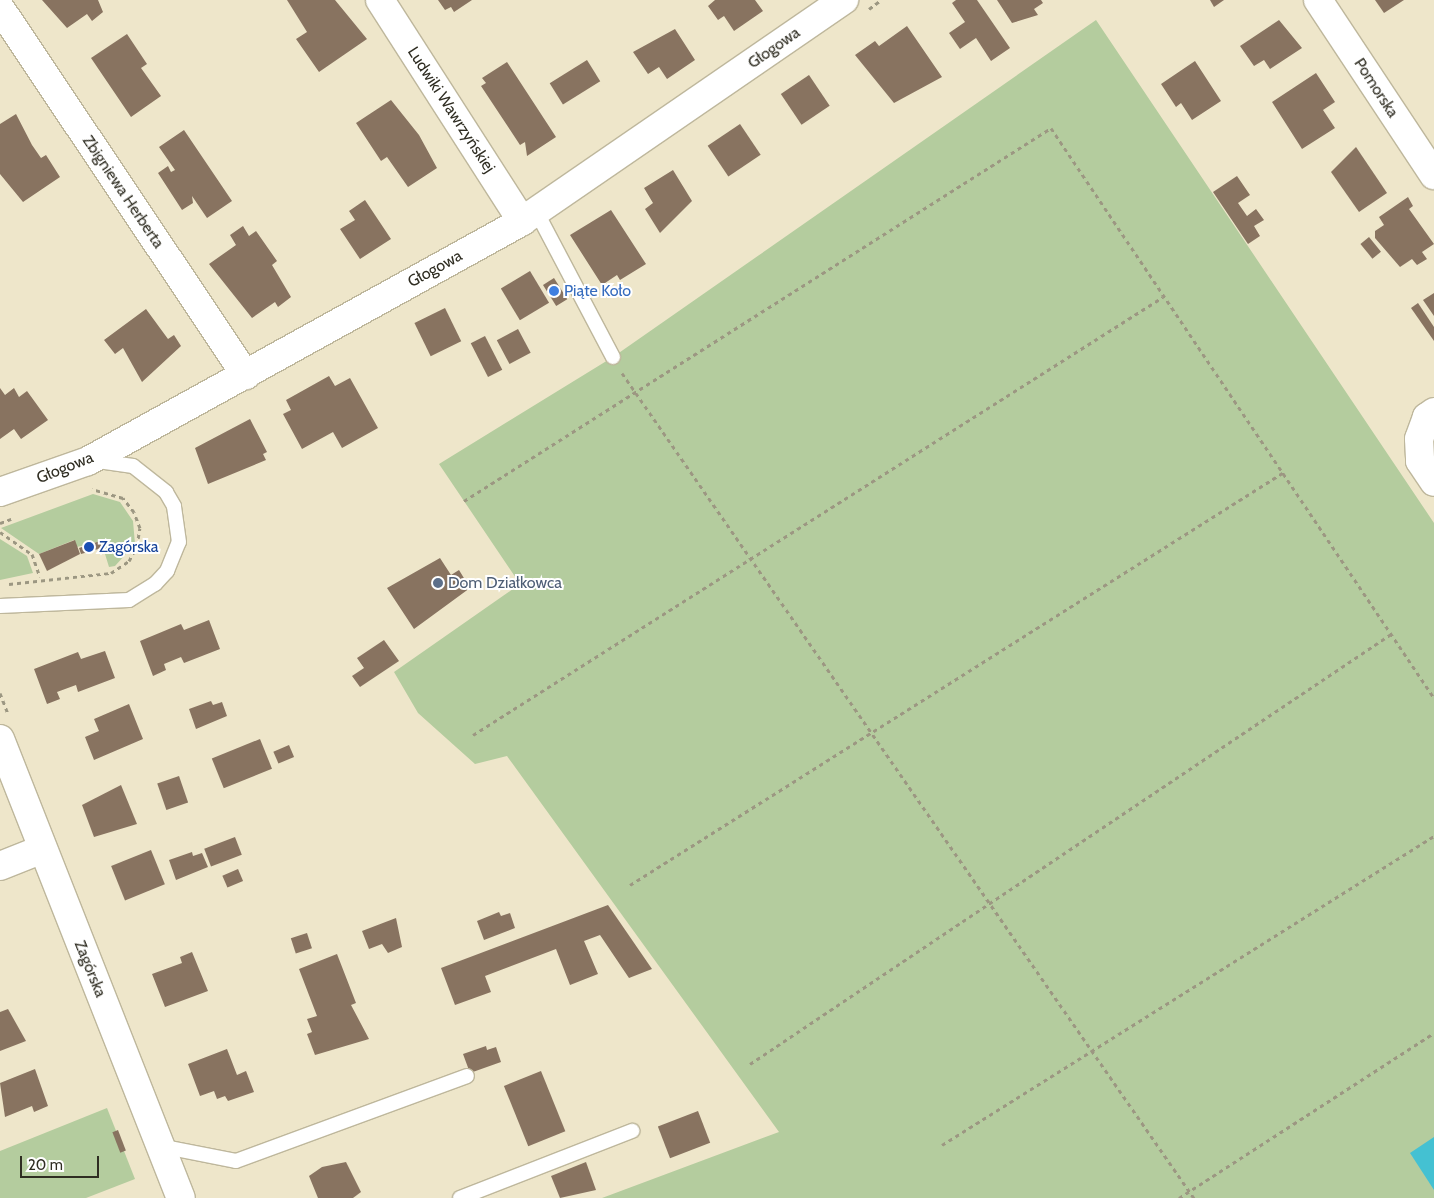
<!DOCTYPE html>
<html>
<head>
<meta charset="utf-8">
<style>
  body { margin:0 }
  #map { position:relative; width:1434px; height:1198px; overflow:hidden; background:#eee6ca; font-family:Cabin,sans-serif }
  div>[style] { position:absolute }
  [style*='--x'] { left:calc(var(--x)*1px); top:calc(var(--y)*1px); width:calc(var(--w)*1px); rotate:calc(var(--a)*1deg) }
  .green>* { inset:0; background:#b4cc9e }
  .water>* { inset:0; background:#44c1d2 }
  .building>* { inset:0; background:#887360; transform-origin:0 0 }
  .path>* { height:3px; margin-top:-1.5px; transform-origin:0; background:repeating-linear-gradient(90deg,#9c9782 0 4px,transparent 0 8px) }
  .roads { filter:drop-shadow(1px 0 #beb79c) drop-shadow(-1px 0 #beb79c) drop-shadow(0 1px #beb79c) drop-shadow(0 -1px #beb79c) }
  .lane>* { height:14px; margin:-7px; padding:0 7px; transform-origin:7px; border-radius:7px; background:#fff }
  .street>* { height:28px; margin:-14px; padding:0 14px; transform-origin:14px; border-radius:14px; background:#fff }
  .secondary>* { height:28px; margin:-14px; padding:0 14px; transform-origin:14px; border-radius:14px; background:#fff }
  .dots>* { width:14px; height:14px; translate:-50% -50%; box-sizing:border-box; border:2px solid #fff; border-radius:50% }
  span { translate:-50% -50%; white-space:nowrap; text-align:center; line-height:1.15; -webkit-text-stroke:4px #fff; paint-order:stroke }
  .street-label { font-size:16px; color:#2f2d22 }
  .shop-label { font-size:16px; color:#366cbe }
  .left { translate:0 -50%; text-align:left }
  .transit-label { font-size:16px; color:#164399 }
  .service-label { font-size:16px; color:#4e5e75 }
  .scale { position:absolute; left:20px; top:1156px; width:79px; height:22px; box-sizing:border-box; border:2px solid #2f2d22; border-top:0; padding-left:6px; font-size:15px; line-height:18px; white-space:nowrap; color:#2f2d22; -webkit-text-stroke:4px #fff; paint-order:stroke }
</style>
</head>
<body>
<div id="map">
  <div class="green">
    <div style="clip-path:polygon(1096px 20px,1434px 523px,1434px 1198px,602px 1198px,779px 1132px,507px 756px,475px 764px,418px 713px,394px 672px,520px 584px,439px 464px,613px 357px)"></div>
    <div style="clip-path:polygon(93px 494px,120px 502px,133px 521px,135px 544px,115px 566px,109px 567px,101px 541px,77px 547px,74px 540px,39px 554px,1px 528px)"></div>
    <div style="clip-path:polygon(0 539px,27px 556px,33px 573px,0 580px)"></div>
    <div style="clip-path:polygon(107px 1108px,135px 1179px,86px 1198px,0 1198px,0 1151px)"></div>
  </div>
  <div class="water">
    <div style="clip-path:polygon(1434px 1137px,1434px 1190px,1410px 1153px)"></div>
  </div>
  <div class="building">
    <div style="clip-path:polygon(42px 0,98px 0,103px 12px,92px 21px,87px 14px,67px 28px)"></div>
    <div style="clip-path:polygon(287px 0,335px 0,367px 39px,319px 72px,296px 39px,307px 32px)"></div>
    <div style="clip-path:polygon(438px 0,472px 0,454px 12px,451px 7px,445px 10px)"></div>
    <div style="clip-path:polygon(715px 0,755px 0,763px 11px,734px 31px,724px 16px,718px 20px,708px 6px)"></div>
    <div style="clip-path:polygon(956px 0,977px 0,1010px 48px,991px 61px,976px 38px,960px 49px,949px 33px,965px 22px,952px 3px)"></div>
    <div style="clip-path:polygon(997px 0,1041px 0,1043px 3px,1034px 9px,1038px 15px,1012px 23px)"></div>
    <div style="clip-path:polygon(1210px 0,1224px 0,1214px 7px)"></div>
    <div style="clip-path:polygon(1375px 0,1404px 0,1384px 13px)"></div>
    <div style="clip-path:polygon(1279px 20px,1302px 48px,1270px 69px,1264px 60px,1254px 66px,1240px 46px)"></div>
    <div style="clip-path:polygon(907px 26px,942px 77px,894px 103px,855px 55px,875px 41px,879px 46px)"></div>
    <div style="clip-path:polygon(675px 29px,695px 60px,667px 79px,659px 67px,648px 74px,633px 52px)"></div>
    <div style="clip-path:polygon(127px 34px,147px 64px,141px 68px,161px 96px,131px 117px,91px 58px)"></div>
    <div style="left:587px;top:60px;width:25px;height:44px;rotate:58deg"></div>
    <div style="clip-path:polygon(1195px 61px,1221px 101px,1192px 120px,1181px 103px,1176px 107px,1161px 84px)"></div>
    <div style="clip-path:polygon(507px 62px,556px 137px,527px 156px,525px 142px,520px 145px,481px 86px,486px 83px,482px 78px)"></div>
    <div style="clip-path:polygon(1316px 73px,1335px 102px,1323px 110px,1335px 128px,1302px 149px,1272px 102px)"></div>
    <div style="left:809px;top:75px;width:37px;height:34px;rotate:56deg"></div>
    <div style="clip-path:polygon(391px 100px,419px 135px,437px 168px,408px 187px,387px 157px,381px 161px,356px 123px)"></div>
    <div style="clip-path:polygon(16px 114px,32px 145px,41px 158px,46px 155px,60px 177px,23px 202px,0 174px,0 124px)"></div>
    <div style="left:740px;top:124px;width:37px;height:39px;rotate:56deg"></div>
    <div style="clip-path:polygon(184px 130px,232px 201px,207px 218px,192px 196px,193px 203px,182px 210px,158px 173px,168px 166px,171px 172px,175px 170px,159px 147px)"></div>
    <div style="clip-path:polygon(1356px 147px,1387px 193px,1359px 212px,1331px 172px)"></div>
    <div style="clip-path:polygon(673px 170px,692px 201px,660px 233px,645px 209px,653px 203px,644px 188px)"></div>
    <div style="clip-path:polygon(1237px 176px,1250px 195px,1238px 203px,1247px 216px,1256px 209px,1264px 220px,1254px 226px,1260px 236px,1248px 244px,1213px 192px)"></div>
    <div style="clip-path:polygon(1408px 197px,1413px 206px,1409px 209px,1434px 244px,1422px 252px,1427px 259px,1417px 265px,1412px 259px,1400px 267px,1375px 238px,1375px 231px,1384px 225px,1379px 217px)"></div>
    <div style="clip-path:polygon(365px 200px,391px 239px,360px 259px,340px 229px,355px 220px,349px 211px)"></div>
    <div style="clip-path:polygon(611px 210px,646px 264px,620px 280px,617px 275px,602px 285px,570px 235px)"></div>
    <div style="clip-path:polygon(243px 226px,249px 236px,256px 231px,277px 261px,272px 265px,291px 297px,278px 307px,275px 302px,252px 318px,209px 264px,236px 245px,230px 235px)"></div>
    <div style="left:1369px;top:237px;width:19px;height:11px;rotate:51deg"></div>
    <div style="left:530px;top:271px;width:37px;height:34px;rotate:59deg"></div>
    <div style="left:554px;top:278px;width:25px;height:13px;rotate:58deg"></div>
    <div style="clip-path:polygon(1434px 293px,1434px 316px,1423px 300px)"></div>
    <div style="clip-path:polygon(1418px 303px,1434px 327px,1434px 341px,1411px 308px)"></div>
    <div style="left:445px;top:308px;width:37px;height:34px;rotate:64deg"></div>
    <div style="clip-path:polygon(146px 309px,168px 339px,174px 335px,181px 346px,142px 382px,123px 348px,115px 354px,104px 340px)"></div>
    <div style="left:518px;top:329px;width:27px;height:24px;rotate:62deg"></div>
    <div style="left:485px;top:336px;width:38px;height:16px;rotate:63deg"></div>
    <div style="clip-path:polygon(329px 376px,335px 386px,350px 378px,378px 428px,342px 448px,333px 432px,302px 449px,283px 414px,291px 410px,286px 400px)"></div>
    <div style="clip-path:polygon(0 388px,5px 395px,14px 388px,19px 397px,27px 391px,48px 420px,21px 439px,14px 429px,0 439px)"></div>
    <div style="clip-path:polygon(250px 419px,267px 452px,263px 454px,266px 460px,208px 484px,195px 448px)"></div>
    <div style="clip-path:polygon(75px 540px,80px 554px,47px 571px,39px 554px)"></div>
    <div style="clip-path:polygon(100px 541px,102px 548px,81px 554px,79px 548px)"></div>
    <div style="clip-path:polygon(440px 558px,451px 575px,459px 570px,470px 588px,414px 629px,387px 588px)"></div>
    <div style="clip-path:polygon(209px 620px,220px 649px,184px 663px,181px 657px,164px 664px,166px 670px,153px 676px,140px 641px,181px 624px,184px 630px)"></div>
    <div style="clip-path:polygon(384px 640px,399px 661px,360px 687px,352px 676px,364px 668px,357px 658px)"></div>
    <div style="clip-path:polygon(105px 651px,115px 678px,78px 692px,76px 685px,57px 692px,60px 699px,47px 704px,34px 669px,78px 652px,81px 659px)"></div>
    <div style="clip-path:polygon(211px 701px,213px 705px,222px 702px,227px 716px,196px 729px,189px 709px)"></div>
    <div style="clip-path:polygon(129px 704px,143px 739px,94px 760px,85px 737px,99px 731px,94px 719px)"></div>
    <div style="left:260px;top:739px;width:32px;height:52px;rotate:68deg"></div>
    <div style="left:289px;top:745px;width:13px;height:17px;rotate:67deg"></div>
    <div style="left:179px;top:776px;width:28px;height:23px;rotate:71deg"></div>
    <div style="clip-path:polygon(121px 785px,137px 824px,94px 837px,82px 805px)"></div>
    <div style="left:235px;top:837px;width:19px;height:33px;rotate:69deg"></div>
    <div style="left:151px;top:850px;width:37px;height:43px;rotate:68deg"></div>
    <div style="clip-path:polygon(192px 852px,193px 856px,202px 853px,208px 867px,176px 880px,169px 860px)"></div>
    <div style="left:238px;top:869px;width:13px;height:17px;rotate:67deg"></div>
    <div style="clip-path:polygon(608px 905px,652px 969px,629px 978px,600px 935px,584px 941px,598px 974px,570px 985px,556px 949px,485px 976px,491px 992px,455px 1005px,441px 968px)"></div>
    <div style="clip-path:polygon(499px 912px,501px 916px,510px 913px,515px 928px,484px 940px,477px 921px)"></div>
    <div style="clip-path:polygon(396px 918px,402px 947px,388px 953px,382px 944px,369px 949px,362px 931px)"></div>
    <div style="left:307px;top:933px;width:16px;height:17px;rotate:72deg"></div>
    <div style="clip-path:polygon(192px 952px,208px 991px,165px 1007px,152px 974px,182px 963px,180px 957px)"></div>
    <div style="clip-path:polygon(337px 954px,356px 1003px,351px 1005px,369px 1039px,315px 1055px,307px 1034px,312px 1032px,307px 1019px,317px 1016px,299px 969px)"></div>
    <div style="clip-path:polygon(8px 1009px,26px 1041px,0 1051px,0 1012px)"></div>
    <div style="clip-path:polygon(486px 1046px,487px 1050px,496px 1047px,501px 1062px,470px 1073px,463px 1054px)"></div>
    <div style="clip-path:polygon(227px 1049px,237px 1075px,246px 1071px,254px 1092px,228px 1101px,225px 1096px,217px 1099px,214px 1091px,200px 1096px,188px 1064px)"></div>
    <div style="clip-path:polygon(35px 1069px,48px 1106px,34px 1112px,32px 1106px,5px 1117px,0 1083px)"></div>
    <div style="left:541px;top:1071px;width:65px;height:40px;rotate:68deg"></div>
    <div style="left:698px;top:1111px;width:34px;height:43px;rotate:69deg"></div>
    <div style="left:118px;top:1130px;width:22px;height:6px;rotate:69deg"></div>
    <div style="clip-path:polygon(346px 1162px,361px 1192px,353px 1198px,318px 1198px,309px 1176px,322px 1167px)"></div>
    <div style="clip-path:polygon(586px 1162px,596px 1190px,560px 1198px,551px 1176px)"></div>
  </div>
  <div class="path">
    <div style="--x:869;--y:9;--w:15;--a:-37"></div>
    <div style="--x:622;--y:373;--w:1004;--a:55.27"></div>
    <div style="--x:464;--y:501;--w:695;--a:-32.43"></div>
    <div style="--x:1051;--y:128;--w:687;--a:56.1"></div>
    <div style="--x:0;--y:523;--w:12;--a:-20"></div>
    <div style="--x:0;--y:532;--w:39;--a:35"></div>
    <div style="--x:32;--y:554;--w:24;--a:71"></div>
    <div style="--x:9;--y:584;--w:103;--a:-6.2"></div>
    <div style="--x:111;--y:573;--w:22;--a:-34"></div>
    <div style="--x:129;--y:561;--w:17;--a:-62"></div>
    <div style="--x:137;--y:546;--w:18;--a:-81"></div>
    <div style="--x:140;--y:528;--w:17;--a:-111"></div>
    <div style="--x:134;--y:512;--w:18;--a:-128"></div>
    <div style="--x:123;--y:498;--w:32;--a:-164"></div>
    <div style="--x:0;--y:693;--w:22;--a:69"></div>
    <div style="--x:473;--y:735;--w:817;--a:-32.41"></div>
    <div style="--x:630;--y:885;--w:773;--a:-32.27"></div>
    <div style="--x:750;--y:1064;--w:772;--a:-33.85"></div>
    <div style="--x:942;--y:1145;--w:581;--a:-32.13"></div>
    <div style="--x:1179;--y:1198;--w:304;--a:-32.9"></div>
  </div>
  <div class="roads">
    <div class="lane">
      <div style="--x:536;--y:211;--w:165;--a:62.2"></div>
      <div style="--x:0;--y:606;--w:129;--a:-2.7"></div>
      <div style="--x:129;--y:600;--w:31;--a:-32"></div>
      <div style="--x:155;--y:584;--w:18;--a:-47"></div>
      <div style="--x:167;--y:571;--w:31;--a:-68"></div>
      <div style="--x:179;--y:542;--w:36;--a:-98"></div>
      <div style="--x:174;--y:506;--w:16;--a:-120"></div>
      <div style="--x:166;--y:492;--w:42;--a:-141.8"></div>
      <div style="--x:133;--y:466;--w:37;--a:-172"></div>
      <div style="--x:160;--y:1146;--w:77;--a:11.2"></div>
      <div style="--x:236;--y:1161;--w:246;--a:-20.2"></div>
      <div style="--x:460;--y:1198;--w:185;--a:-21.3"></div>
    </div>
    <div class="street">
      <div style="--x:380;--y:0;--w:263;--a:57.3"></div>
      <div style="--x:1318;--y:0;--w:210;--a:56.5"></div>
      <div style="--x:0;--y:8;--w:442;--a:56.2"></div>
      <div style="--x:1434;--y:412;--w:9;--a:144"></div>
      <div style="--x:1427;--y:417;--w:23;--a:110"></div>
      <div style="--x:1419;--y:439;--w:22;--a:87"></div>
      <div style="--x:1420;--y:461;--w:25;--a:56"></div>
      <div style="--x:0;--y:492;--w:93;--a:-19.4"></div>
      <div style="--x:88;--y:461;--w:496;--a:-28.9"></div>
      <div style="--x:522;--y:221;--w:391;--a:-34.5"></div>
      <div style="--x:0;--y:866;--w:46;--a:-21.6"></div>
    </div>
    <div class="secondary">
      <div style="--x:0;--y:739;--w:493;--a:68.5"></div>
    </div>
  </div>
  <div class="dots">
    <div style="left:554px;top:291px;background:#3f7fe0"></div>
    <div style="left:89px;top:547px;background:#1a4fb4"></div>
    <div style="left:438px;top:583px;background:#5c6f8a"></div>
  </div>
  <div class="street-label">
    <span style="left:774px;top:48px;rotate:-35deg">Głogowa</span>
    <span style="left:1376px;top:88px;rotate:57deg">Pomorska</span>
    <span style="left:451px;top:110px;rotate:57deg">Ludwiki Wawrzyńskiej</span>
    <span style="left:123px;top:192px;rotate:56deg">Zbigniewa Herberta</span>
    <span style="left:435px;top:269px;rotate:-29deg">Głogowa</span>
    <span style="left:65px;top:468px;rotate:-22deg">Głogowa</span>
    <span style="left:90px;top:969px;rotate:68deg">Zagórska</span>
  </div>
  <div class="shop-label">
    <span class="left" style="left:564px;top:291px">Piąte Koło</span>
  </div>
  <div class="transit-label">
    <span class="left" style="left:99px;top:547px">Zagórska</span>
  </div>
  <div class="service-label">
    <span class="left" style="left:448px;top:583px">Dom Działkowca</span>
  </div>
  <div class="scale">20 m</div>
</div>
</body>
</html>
